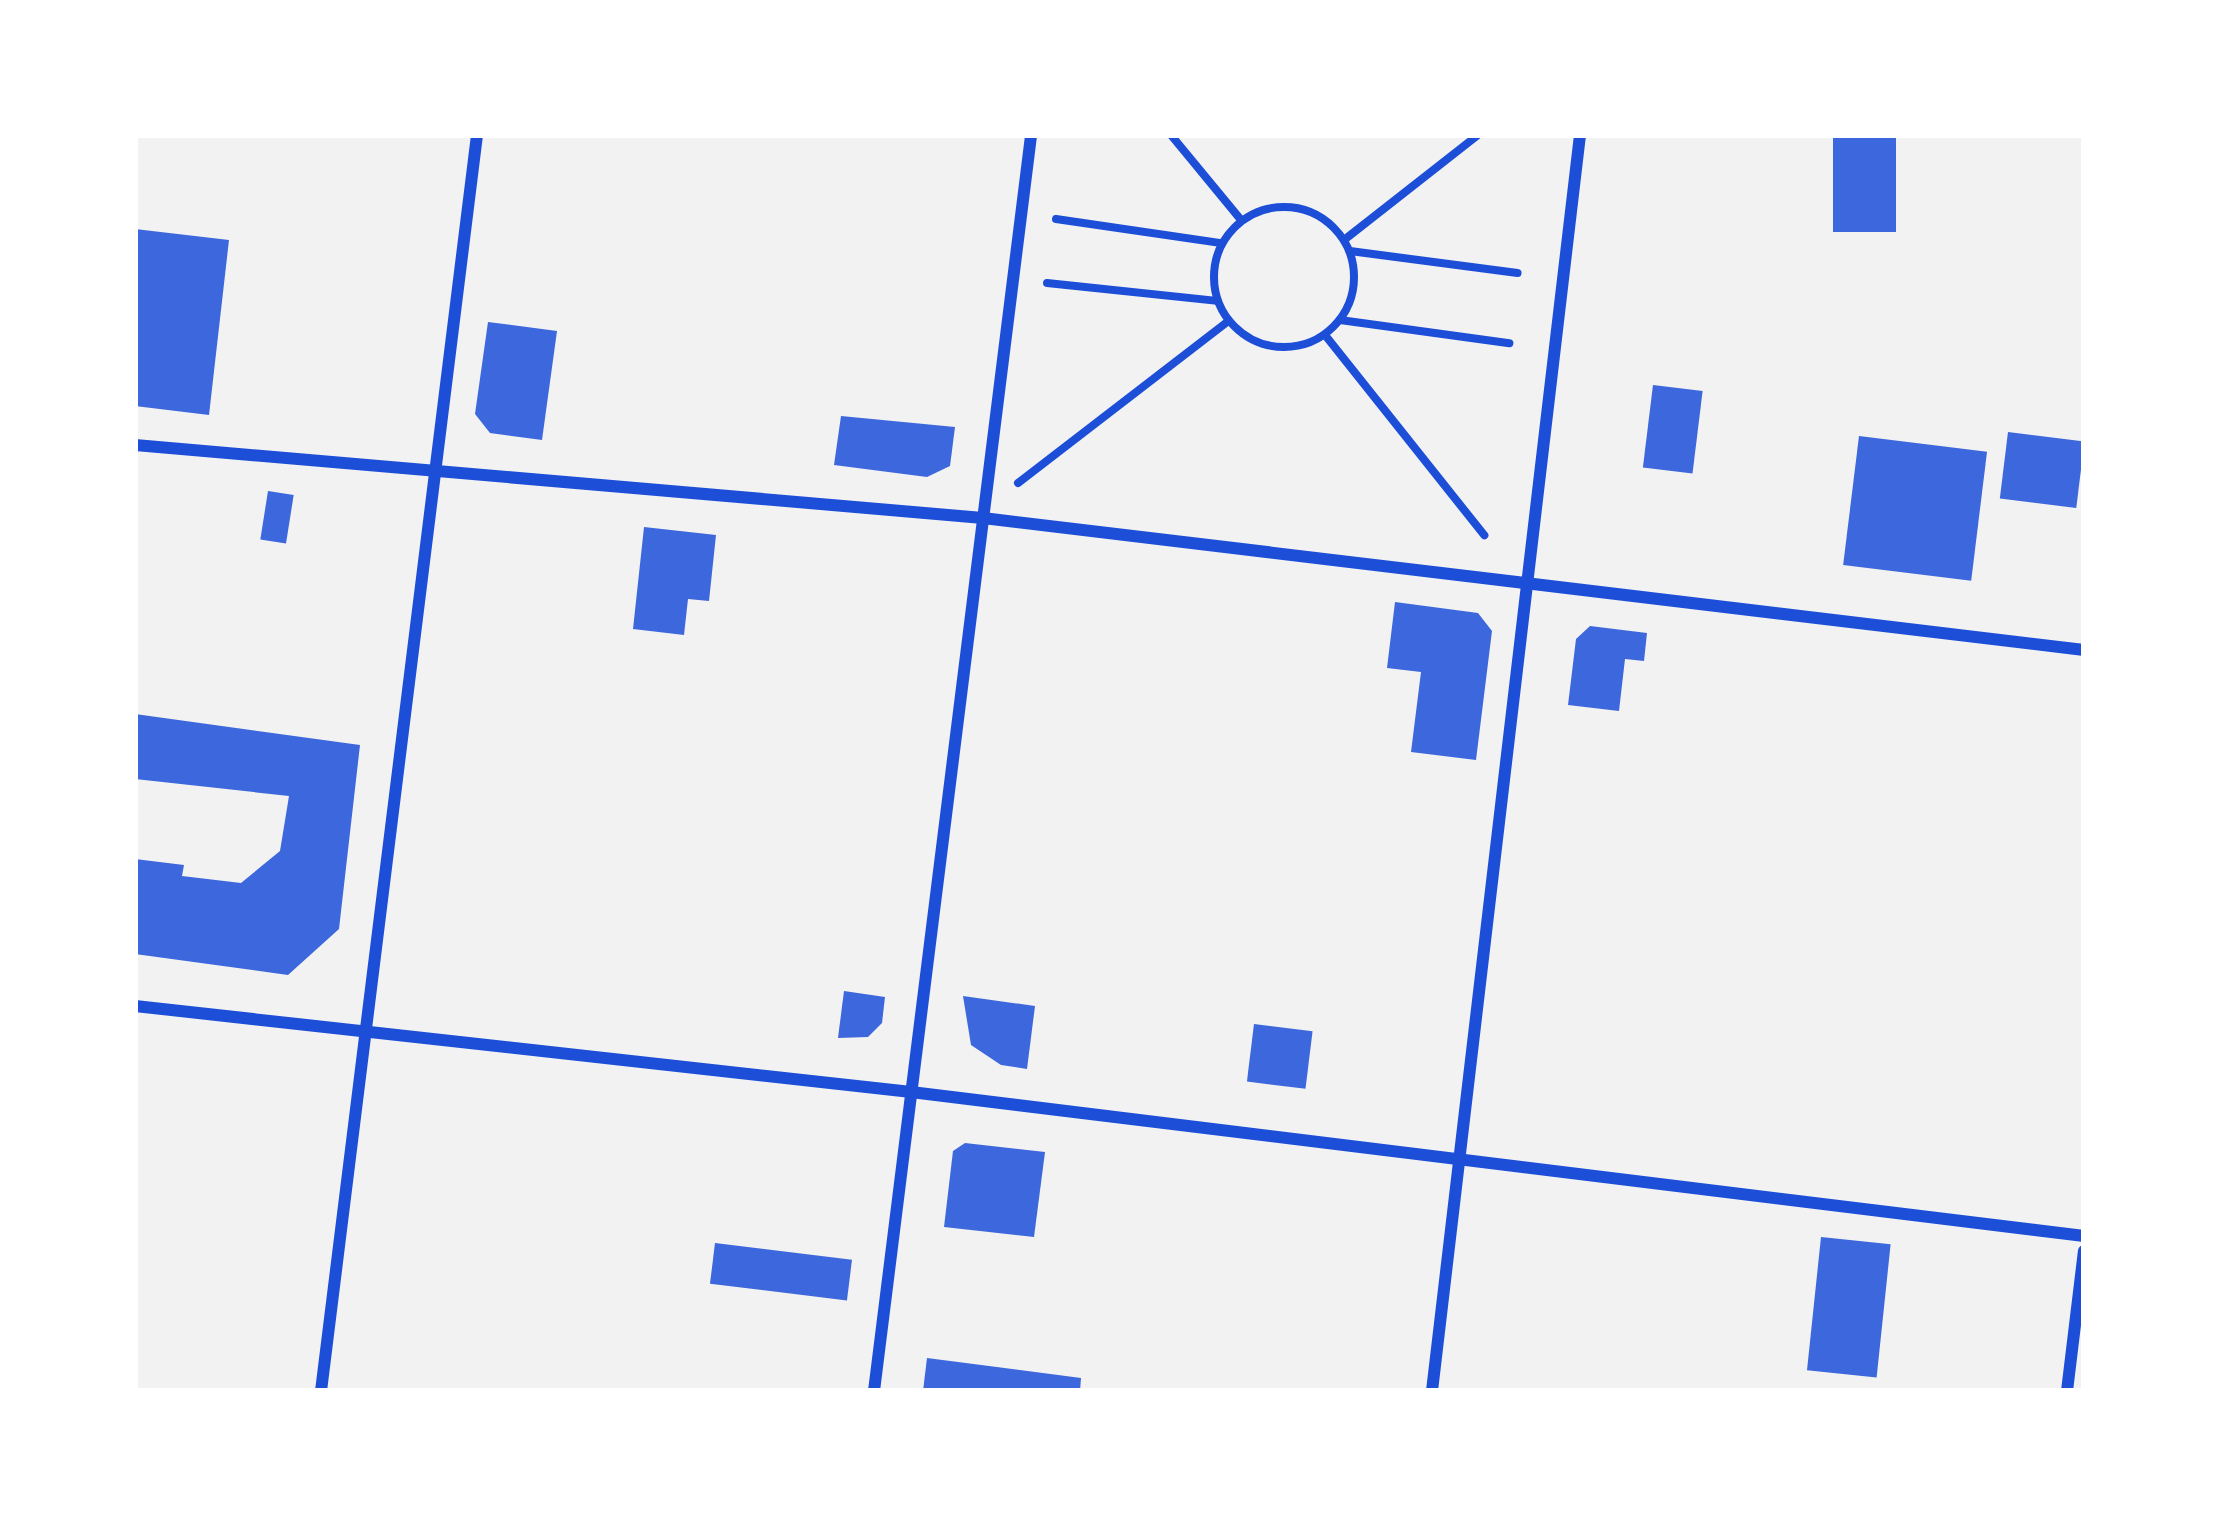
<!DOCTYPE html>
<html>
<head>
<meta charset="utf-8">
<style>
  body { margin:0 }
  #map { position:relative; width:2219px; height:1526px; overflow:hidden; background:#f2f2f2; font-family:Merriweather,serif }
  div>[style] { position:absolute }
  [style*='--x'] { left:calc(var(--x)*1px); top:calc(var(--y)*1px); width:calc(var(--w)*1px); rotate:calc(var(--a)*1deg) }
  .building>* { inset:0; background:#3d67dc; transform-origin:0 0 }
  .path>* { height:8px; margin:-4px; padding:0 4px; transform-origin:4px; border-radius:4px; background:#1d4ed8 }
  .path>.ring { margin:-4px; padding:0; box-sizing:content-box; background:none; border:8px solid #1d4ed8; border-radius:50% }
  .minor>* { height:12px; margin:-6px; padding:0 6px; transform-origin:6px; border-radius:6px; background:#1d4ed8 }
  span { translate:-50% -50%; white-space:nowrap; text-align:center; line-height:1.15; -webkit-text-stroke:9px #fff; paint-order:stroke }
  .frame { position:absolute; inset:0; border:138px solid #fff; pointer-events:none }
</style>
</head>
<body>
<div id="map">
  <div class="building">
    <div style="left:1833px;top:135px;width:63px;height:97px"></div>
    <div style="clip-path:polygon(135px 229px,229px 240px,209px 415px,135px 406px)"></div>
    <div style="clip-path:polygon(488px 322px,557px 331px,542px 440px,490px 433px,475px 414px)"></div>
    <div style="left:1653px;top:385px;width:50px;height:83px;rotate:7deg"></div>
    <div style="clip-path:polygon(841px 416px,955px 427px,950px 466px,927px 477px,834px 465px)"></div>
    <div style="left:2008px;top:432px;width:77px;height:67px;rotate:7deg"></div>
    <div style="left:1859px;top:436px;width:129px;height:130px;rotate:7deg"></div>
    <div style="left:268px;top:491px;width:26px;height:49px;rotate:9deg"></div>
    <div style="clip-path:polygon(644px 527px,716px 535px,709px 601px,688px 599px,684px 635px,633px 629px)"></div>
    <div style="clip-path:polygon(1395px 602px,1478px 613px,1492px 631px,1476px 760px,1411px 752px,1421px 672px,1387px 668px)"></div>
    <div style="clip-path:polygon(1590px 626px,1647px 633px,1644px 661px,1625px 659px,1619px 711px,1568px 705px,1576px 639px)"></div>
    <div style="clip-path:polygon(135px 714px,360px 745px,339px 929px,288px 975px,135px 954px,135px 859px,184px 865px,182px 876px,241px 883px,280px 851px,289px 796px,135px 779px)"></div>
    <div style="clip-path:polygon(844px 991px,885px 997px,882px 1023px,868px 1037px,838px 1038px)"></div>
    <div style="clip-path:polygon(963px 996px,1035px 1006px,1027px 1069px,1001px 1065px,971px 1045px)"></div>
    <div style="left:1254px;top:1024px;width:59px;height:58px;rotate:7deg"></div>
    <div style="clip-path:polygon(965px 1143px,1045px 1152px,1034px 1237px,944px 1227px,953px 1151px)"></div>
    <div style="left:1821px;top:1237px;width:70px;height:134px;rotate:6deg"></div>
    <div style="left:715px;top:1243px;width:138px;height:41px;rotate:7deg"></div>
    <div style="clip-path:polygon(927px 1358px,1081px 1378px,1080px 1391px,923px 1391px)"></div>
  </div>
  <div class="path">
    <div style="--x:1171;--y:135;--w:110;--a:50.5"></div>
    <div class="ring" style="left:1214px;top:207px;width:132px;height:132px"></div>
    <div style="--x:1056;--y:219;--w:167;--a:8.3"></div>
    <div style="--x:1344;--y:240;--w:170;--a:-38.1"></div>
    <div style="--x:1350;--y:251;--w:169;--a:7.5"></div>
    <div style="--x:1047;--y:283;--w:171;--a:6"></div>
    <div style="--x:1340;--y:320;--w:171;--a:7.8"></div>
    <div style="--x:1325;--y:335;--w:256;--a:51.5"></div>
    <div style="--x:1018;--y:483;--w:265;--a:-37.6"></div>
  </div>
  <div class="minor">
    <div style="--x:135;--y:445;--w:851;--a:4.92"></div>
    <div style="--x:983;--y:518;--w:1109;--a:6.84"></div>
    <div style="--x:135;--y:1006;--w:781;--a:6.32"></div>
    <div style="--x:911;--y:1092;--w:1182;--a:7"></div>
    <div style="--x:321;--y:1391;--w:1266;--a:-82.92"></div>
    <div style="--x:874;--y:1391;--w:1266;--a:-82.87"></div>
    <div style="--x:1432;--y:1391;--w:1265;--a:-83.28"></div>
    <div style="--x:2067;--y:1391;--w:141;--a:-83.1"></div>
  </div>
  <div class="frame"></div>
</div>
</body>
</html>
